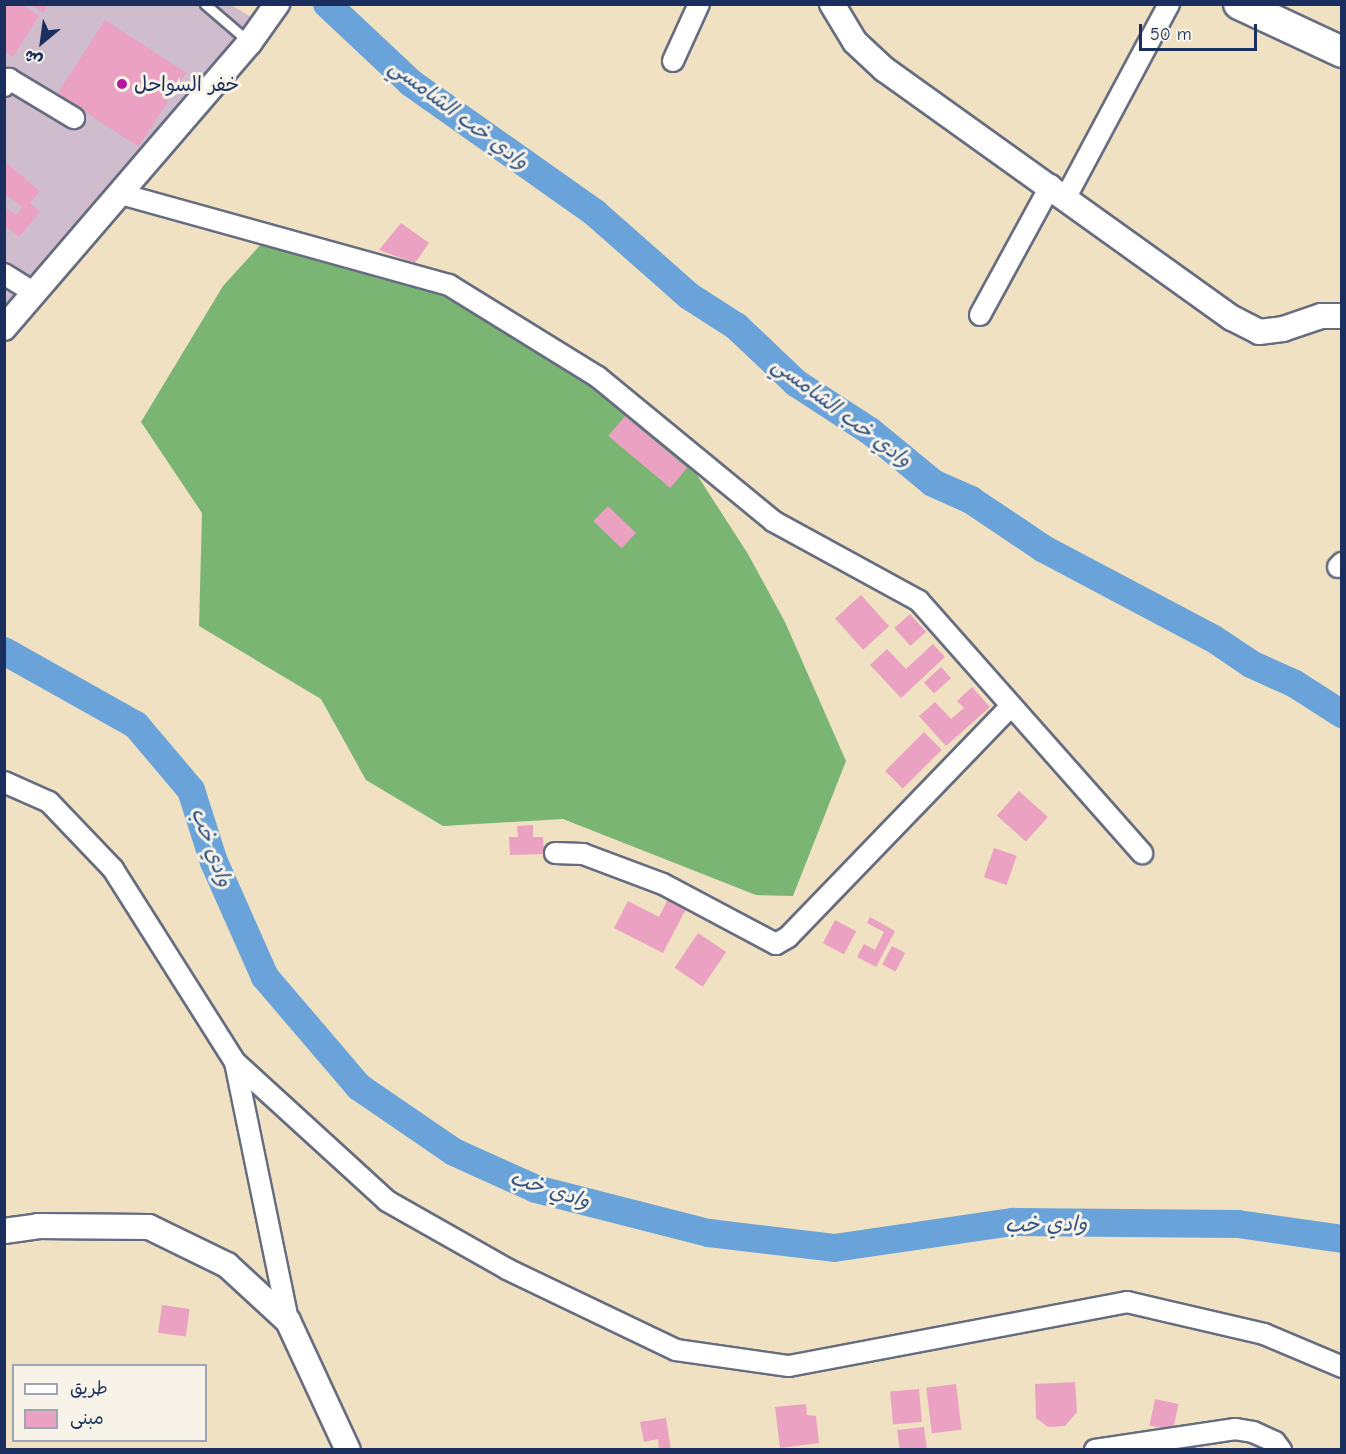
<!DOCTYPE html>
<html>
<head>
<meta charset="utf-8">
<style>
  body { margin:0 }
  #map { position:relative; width:1346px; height:1454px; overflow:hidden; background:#f0e1c3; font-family:"Comic Neue","Playpen Sans Arabic",sans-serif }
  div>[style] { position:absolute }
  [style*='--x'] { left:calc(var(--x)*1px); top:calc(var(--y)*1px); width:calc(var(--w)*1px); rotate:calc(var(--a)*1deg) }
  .industrial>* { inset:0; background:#cfbdce }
  .forest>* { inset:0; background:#7ab574 }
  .river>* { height:28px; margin:-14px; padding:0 14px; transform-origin:14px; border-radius:14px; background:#69a3d9 }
  .building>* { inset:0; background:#eaa1c2; transform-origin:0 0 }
  .roads { filter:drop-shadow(2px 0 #666d81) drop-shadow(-2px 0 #666d81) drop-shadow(0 2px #666d81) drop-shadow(0 -2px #666d81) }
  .service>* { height:9px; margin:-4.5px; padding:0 4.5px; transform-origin:4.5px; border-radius:4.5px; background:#fff }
  .minor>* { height:20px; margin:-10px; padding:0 10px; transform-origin:10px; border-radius:10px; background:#fff }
  .tertiary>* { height:24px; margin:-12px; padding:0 12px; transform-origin:12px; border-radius:12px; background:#fff }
  .primary>* { height:30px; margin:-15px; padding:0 15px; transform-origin:15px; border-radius:15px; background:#fff }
  .dots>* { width:16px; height:16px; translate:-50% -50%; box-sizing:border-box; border:3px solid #f7f3e8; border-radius:50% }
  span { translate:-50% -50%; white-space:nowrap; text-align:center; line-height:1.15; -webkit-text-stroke:6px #f7f3e8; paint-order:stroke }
  .poi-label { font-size:20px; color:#1b2f5e }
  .left { translate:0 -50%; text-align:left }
  .water-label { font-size:21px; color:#325283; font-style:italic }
  .frame { position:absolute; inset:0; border:6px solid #1b2f5e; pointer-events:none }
  .legend { position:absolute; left:12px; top:1364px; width:195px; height:78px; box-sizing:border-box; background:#f7f3e8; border:2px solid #9fa5b1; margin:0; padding:8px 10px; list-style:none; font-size:18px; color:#1b2f5e }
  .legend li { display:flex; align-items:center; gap:12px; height:30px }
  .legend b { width:30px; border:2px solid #9fa5b1 }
  .north { position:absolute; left:12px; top:12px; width:60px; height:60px; -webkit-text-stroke:4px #f7f3e8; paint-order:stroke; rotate:209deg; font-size:16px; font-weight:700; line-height:24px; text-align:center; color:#1b2f5e }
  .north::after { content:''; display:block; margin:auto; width:21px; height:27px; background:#1b2f5e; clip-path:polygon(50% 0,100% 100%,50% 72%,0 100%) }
  .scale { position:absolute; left:1139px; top:24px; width:118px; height:27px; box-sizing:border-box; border:3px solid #1b2f5e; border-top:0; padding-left:8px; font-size:18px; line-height:21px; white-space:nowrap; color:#1b2f5e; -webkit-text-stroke:4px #f7f3e8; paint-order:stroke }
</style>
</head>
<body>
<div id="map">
  <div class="industrial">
    <div style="clip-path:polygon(5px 5px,231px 5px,258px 21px,5px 323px)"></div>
  </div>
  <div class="forest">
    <div style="clip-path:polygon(274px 230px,456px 283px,605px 375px,690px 464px,748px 554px,785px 622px,846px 761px,793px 896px,756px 895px,563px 819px,443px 826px,366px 780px,321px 699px,199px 626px,202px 513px,141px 422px,223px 286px)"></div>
  </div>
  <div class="river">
    <div style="--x:327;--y:4;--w:115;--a:43.2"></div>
    <div style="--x:411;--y:83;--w:225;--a:35.2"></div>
    <div style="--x:595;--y:213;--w:125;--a:41.4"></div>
    <div style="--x:689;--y:296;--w:56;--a:32.6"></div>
    <div style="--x:736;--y:326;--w:83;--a:43.5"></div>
    <div style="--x:796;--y:383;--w:88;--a:33"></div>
    <div style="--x:870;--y:431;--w:82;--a:39.5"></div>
    <div style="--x:933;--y:483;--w:42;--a:24.1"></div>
    <div style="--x:971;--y:500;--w:88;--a:33.9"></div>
    <div style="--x:1044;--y:549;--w:192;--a:27.9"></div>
    <div style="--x:1214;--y:639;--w:45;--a:34"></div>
    <div style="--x:1251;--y:664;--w:48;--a:24.4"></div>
    <div style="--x:1295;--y:684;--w:56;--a:32.6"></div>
    <div style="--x:4;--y:651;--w:151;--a:29.3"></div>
    <div style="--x:136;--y:725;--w:85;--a:49.8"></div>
    <div style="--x:191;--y:790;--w:76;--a:72.3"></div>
    <div style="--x:214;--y:862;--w:126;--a:66.1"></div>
    <div style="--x:265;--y:977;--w:145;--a:49.5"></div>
    <div style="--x:359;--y:1087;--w:115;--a:34.4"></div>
    <div style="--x:454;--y:1152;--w:90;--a:24.3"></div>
    <div style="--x:536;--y:1189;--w:179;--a:14.3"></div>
    <div style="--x:709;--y:1233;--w:126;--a:6.8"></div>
    <div style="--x:834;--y:1248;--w:181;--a:-8.3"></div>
    <div style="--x:1013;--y:1222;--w:225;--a:0.5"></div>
    <div style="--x:1238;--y:1224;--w:105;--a:8.2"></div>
  </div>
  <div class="building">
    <div style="clip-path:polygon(5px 4px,21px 4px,39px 16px,13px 57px,4px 51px)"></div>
    <div style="clip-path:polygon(31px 4px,48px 4px,43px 13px)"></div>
    <div style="left:105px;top:20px;width:97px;height:88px;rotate:33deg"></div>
    <div style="clip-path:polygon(4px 161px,40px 191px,30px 203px,40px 212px,19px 237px,4px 225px,7px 208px,16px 215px,22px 207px,4px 193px)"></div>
    <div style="clip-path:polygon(401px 223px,429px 243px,415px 263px,379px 250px)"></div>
    <div style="left:625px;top:416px;width:81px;height:26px;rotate:40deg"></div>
    <div style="left:608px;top:506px;width:39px;height:21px;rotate:44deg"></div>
    <div style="left:861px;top:595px;width:42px;height:35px;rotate:48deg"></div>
    <div style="left:910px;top:614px;width:24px;height:21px;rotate:48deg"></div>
    <div style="clip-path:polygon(933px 644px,945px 657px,901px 698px,870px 665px,887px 649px,906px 669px)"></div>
    <div style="left:941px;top:667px;width:15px;height:23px;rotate:48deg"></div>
    <div style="clip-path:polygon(972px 687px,990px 707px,946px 746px,919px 716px,935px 702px,951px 719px,964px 708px,957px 701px)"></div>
    <div style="left:924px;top:732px;width:25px;height:55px;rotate:45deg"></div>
    <div style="left:1019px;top:791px;width:39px;height:33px;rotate:42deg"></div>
    <div style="clip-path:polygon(533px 825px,533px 837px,543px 837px,544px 854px,510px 855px,509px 837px,518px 837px,517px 826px)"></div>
    <div style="left:994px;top:848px;width:24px;height:31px;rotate:19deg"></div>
    <div style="clip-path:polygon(670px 895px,688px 905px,663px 953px,614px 928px,628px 901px,659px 917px)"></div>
    <div style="clip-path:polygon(870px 917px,895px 931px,876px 967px,857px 957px,864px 944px,875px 950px,884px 932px,867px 923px)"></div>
    <div style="left:835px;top:920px;width:24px;height:26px;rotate:28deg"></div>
    <div style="left:698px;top:933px;width:34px;height:42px;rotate:34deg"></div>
    <div style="left:892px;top:946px;width:15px;height:21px;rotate:28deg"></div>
    <div style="left:162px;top:1305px;width:28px;height:28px;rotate:8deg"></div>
    <div style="clip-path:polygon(1075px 1382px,1077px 1412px,1065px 1426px,1048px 1427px,1036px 1418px,1035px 1384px)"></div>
    <div style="left:956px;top:1384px;width:46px;height:30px;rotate:83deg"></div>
    <div style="left:919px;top:1389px;width:33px;height:29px;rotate:85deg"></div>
    <div style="left:1155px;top:1399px;width:24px;height:27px;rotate:12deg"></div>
    <div style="clip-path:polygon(806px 1404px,807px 1415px,816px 1416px,819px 1443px,780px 1448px,775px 1407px)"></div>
    <div style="clip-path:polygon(666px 1418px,671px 1450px,659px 1450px,658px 1439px,644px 1442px,640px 1422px)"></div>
    <div style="clip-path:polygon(924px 1427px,927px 1450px,900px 1450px,897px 1430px)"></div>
  </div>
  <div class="roads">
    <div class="service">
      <div style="--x:205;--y:4;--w:57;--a:40.7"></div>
    </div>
    <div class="minor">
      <div style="--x:673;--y:61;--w:63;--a:-65.5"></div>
      <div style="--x:4;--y:86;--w:9;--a:-54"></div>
      <div style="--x:9;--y:79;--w:76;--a:31"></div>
      <div style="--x:121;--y:194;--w:340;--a:15.5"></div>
      <div style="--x:449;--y:285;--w:175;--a:31.7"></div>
      <div style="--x:598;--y:377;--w:227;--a:39.4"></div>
      <div style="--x:773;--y:521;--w:166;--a:28.7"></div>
      <div style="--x:919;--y:601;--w:337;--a:48.5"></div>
      <div style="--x:1066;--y:197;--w:219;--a:-61.9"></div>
      <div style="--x:4;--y:274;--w:36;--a:32"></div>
      <div style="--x:980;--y:315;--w:148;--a:-61.4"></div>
      <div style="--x:1338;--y:567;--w:6;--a:-45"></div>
      <div style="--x:4;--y:782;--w:49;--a:24"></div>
      <div style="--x:49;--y:802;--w:93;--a:46.3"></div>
      <div style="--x:113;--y:869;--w:228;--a:57.7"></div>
      <div style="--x:235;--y:1062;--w:206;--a:42.4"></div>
      <div style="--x:387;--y:1201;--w:138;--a:29.5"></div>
      <div style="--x:507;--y:1269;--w:187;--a:25.6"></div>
      <div style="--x:676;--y:1350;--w:114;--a:8.1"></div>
      <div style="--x:789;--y:1366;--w:344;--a:-10.7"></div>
      <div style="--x:1127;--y:1302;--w:141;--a:13.1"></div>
      <div style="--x:1264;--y:1334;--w:85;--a:22.9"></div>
      <div style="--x:555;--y:853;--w:28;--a:2"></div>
      <div style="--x:583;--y:854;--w:85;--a:20.6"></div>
      <div style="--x:663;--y:884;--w:128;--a:28"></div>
      <div style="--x:776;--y:944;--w:14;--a:-30"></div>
      <div style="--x:788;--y:937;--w:321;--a:-46"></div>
      <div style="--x:235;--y:1062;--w:264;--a:78.4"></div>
      <div style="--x:1095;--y:1450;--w:142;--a:-8.5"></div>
      <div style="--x:1235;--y:1429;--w:18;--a:9"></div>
      <div style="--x:1253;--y:1432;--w:24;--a:24"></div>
      <div style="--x:1275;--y:1442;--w:10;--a:53"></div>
    </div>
    <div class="tertiary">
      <div style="--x:832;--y:4;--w:44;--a:58.8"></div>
      <div style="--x:855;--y:42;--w:40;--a:43"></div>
      <div style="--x:884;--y:69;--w:428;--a:35.6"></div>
      <div style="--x:1232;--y:318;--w:30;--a:27"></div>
      <div style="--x:1259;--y:332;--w:24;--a:-7"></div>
      <div style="--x:1283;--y:329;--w:40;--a:-18.9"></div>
      <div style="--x:1321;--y:316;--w:21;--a:0"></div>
      <div style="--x:4;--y:328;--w:377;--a:-49.3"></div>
      <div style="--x:250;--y:42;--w:47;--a:-54.6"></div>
      <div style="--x:4;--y:1231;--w:34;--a:-8"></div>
      <div style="--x:38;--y:1226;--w:111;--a:0.5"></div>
      <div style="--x:149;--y:1227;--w:87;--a:26"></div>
      <div style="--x:227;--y:1265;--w:83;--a:42.6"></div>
      <div style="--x:288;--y:1321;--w:142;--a:65.1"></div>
    </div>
    <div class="primary">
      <div style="--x:1239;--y:4;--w:114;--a:25"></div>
    </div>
  </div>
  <div class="dots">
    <div style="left:122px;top:84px;background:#b5179e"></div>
  </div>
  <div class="poi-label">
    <span class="left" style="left:134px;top:84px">خفر السواحل</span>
  </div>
  <div class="water-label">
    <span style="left:459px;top:114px;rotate:37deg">وادي خب الشامسي</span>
    <span style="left:842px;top:412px;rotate:37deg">وادي خب الشامسي</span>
    <span style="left:212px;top:847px;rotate:70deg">وادي خب</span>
    <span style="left:550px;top:1189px;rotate:18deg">وادي خب</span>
    <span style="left:1046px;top:1224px;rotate:-1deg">وادي خب</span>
  </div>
  <div class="frame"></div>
  <ul class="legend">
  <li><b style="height:8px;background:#fff"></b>طريق</li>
  <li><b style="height:16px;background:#eaa1c2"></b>مبنى</li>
  </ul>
  <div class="north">ش</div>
  <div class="scale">50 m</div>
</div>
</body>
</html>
